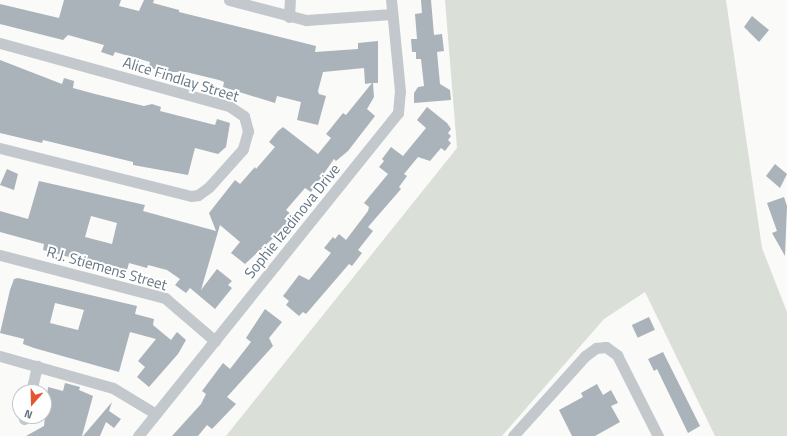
<!DOCTYPE html>
<html>
<head>
<meta charset="utf-8">
<style>
  body { margin:0 }
  #map { position:relative; width:787px; height:436px; overflow:hidden; background:#fafaf8; font-family:"Titillium Web",sans-serif }
  div>[style] { position:absolute }
  [style*='--x'] { left:calc(var(--x)*1px); top:calc(var(--y)*1px); width:calc(var(--w)*1px); rotate:calc(var(--a)*1deg) }
  .green>* { inset:0; background:#dadfd7 }
  .building>* { inset:0; background:#aab3b9; transform-origin:0 0 }
  .street>* { height:11px; margin:-5.5px; padding:0 5.5px; transform-origin:5.5px; border-radius:5.5px; background:#c3c8cc }
  span { translate:-50% -50%; white-space:nowrap; text-align:center; line-height:1.15; -webkit-text-stroke:4px #fff; paint-order:stroke }
  .street-label { font-size:15px; color:#657683 }
  .north { position:absolute; left:12px; top:384px; width:40px; height:40px; box-sizing:border-box; background:#fff; border:1px solid #c1c8cd; border-radius:50%; rotate:200deg; font-size:11px; font-weight:700; line-height:16px; text-align:center; color:#657683 }
  .north::after { content:''; display:block; margin:auto; width:14px; height:18px; background:#e4572e; clip-path:polygon(50% 0,100% 100%,50% 72%,0 100%) }
</style>
</head>
<body>
<div id="map">
  <div class="green">
    <div style="clip-path:polygon(445px 0,726px 0,762px 248px,787px 312px,787px 436px,715px 436px,645px 292px,604px 319px,502px 436px,226px 436px,457px 148px)"></div>
  </div>
  <div class="building">
    <div style="clip-path:polygon(evenodd,64px 0,121px 0,119px 6px,139px 11px,144px 0,154px 0,153px 3px,179px 10px,179px 12px,316px 46px,315px 52px,358px 49px,358px 43px,378px 41px,378px 83px,373px 83px,374px 97px,367px 109px,375px 116px,348px 151px,336px 161px,334px 159px,311px 192px,305px 188px,286px 210px,291px 214px,287px 218px,290px 221px,283px 229px,245px 264px,231px 253px,240px 242px,220px 225px,201px 290px,217px 269px,232px 281px,228px 285px,232px 288px,215px 309px,190px 288px,186px 293px,175px 285px,180px 279px,167px 270px,148px 265px,147px 268px,129px 263px,127px 270px,95px 261px,95px 264px,43px 250px,44px 244px,0 232px,0 211px,28px 219px,39px 181px,145px 205px,143px 211px,216px 231px,209px 213px,235px 180px,240px 184px,255px 167px,256px 169px,275px 147px,269px 142px,278px 131px,283px 127px,318px 154px,331px 138px,326px 134px,331px 128px,343px 113px,346px 115px,372px 83px,365px 84px,364px 68px,323px 72px,318px 91px,319px 94px,326px 96px,318px 125px,297px 120px,301px 102px,277px 96px,275px 103px,223px 87px,224px 82px,219px 80px,186px 72px,163px 72px,149px 67px,150px 62px,115px 52px,113px 56px,101px 52px,104px 45px,68px 35px,63px 40px,0 24px,0 4px,59px 18px,64px 0,91px 216px,117px 223px,112px 244px,85px 237px,91px 216px)"></div>
    <div style="clip-path:polygon(421px 0,431px 0,434px 35px,442px 34px,444px 51px,437px 52px,440px 84px,450px 90px,451px 100px,414px 103px,414px 93px,418px 87px,424px 86px,421px 59px,416px 59px,416px 52px,412px 52px,411px 39px,417px 39px,415px 14px,422px 13px)"></div>
    <div style="clip-path:polygon(752px 16px,769px 30px,759px 42px,744px 27px)"></div>
    <div style="clip-path:polygon(0 60px,62px 84px,64px 78px,74px 81px,73px 88px,95px 94px,144px 106px,152px 104px,161px 107px,160px 111px,215px 125px,217px 119px,230px 123px,226px 147px,218px 154px,195px 148px,188px 175px,133px 165px,133px 162px,43px 140px,42px 143px,0 133px)"></div>
    <div style="clip-path:polygon(427px 107px,447px 123px,451px 129px,448px 133px,451px 136px,448px 140px,451px 143px,445px 151px,441px 148px,430px 161px,418px 157px,404px 174px,407px 176px,399px 187px,401px 189px,368px 227px,373px 231px,358px 250px,362px 253px,352px 266px,349px 264px,306px 314px,303px 312px,299px 316px,286px 305px,289px 301px,283px 296px,299px 275px,309px 280px,331px 253px,324px 248px,333px 237px,335px 239px,339px 234px,346px 240px,368px 211px,369px 207px,364px 203px,388px 174px,379px 167px,384px 161px,382px 159px,391px 147px,403px 156px,426px 128px,417px 120px)"></div>
    <div style="clip-path:polygon(775px 164px,787px 174px,780px 188px,766px 176px)"></div>
    <div style="clip-path:polygon(7px 169px,18px 174px,14px 190px,0 185px)"></div>
    <div style="clip-path:polygon(784px 197px,787px 206px,785px 256px,772px 233px,777px 231px,767px 203px)"></div>
    <div style="clip-path:polygon(evenodd,18px 278px,137px 306px,135px 314px,154px 319px,153px 325px,171px 340px,177px 332px,186px 340px,178px 354px,149px 387px,137px 377px,145px 367px,138px 361px,156px 339px,130px 332px,119px 372px,34px 348px,23px 344px,24px 339px,0 333px,10px 290px,14px 279px,18px 278px,55px 303px,84px 310px,78px 330px,50px 323px,55px 303px)"></div>
    <div style="clip-path:polygon(265px 309px,282px 322px,269px 338px,273px 346px,227px 397px,236px 404px,212px 429px,207px 425px,198px 436px,172px 436px,201px 404px,206px 394px,202px 391px,223px 363px,230px 369px,251px 342px,246px 338px)"></div>
    <div style="left:649px;top:317px;width:14px;height:19px;rotate:65deg"></div>
    <div style="clip-path:polygon(663px 352px,700px 426px,688px 433px,657px 369px,654px 371px,648px 359px)"></div>
    <div style="clip-path:polygon(65px 383px,80px 387px,79px 390px,93px 396px,82px 436px,26px 436px,44px 426px,48px 387px,63px 391px)"></div>
    <div style="clip-path:polygon(597px 384px,603px 395px,611px 390px,618px 403px,611px 406px,620px 422px,595px 436px,572px 436px,559px 410px,583px 397px,581px 393px)"></div>
    <div style="clip-path:polygon(112px 402px,109px 411px,121px 419px,114px 428px,106px 422px,100px 436px,83px 436px)"></div>
  </div>
  <div class="street">
    <div style="--x:229;--y:0;--w:80;--a:14.6"></div>
    <div style="--x:306;--y:20;--w:86;--a:-4"></div>
    <div style="--x:289;--y:17;--w:17;--a:-87"></div>
    <div style="--x:0;--y:43;--w:238;--a:15.4"></div>
    <div style="--x:229;--y:106;--w:18;--a:34"></div>
    <div style="--x:244;--y:116;--w:16;--a:75"></div>
    <div style="--x:248;--y:131;--w:19;--a:106"></div>
    <div style="--x:243;--y:149;--w:51;--a:131.8"></div>
    <div style="--x:209;--y:187;--w:14;--a:144"></div>
    <div style="--x:198;--y:195;--w:7;--a:172"></div>
    <div style="--x:191;--y:196;--w:197;--a:-165.9"></div>
    <div style="--x:0;--y:255;--w:171;--a:14.6"></div>
    <div style="--x:165;--y:298;--w:66;--a:40.7"></div>
    <div style="--x:0;--y:356;--w:117;--a:15.8"></div>
    <div style="--x:113;--y:388;--w:50;--a:31.2"></div>
    <div style="--x:31;--y:392;--w:27;--a:-77"></div>
    <div style="--x:24;--y:419;--w:3;--a:-72"></div>
    <div style="--x:138;--y:436;--w:415;--a:-51.2"></div>
    <div style="--x:398;--y:113;--w:22;--a:-85"></div>
    <div style="--x:400;--y:91;--w:91;--a:-95.6"></div>
    <div style="--x:513;--y:436;--w:108;--a:-48"></div>
    <div style="--x:585;--y:356;--w:14;--a:-36"></div>
    <div style="--x:596;--y:348;--w:10;--a:-6"></div>
    <div style="--x:606;--y:347;--w:14;--a:36"></div>
    <div style="--x:617;--y:355;--w:91;--a:63.2"></div>
  </div>
  <div class="street-label">
    <span style="left:181px;top:79px;rotate:17deg">Alice Findlay Street</span>
    <span style="left:292px;top:221px;rotate:-51deg">Sophie Izedinova Drive</span>
    <span style="left:107px;top:268px;rotate:16deg">R.J. Stiemens Street</span>
  </div>
  <div class="north">N</div>
</div>
</body>
</html>
